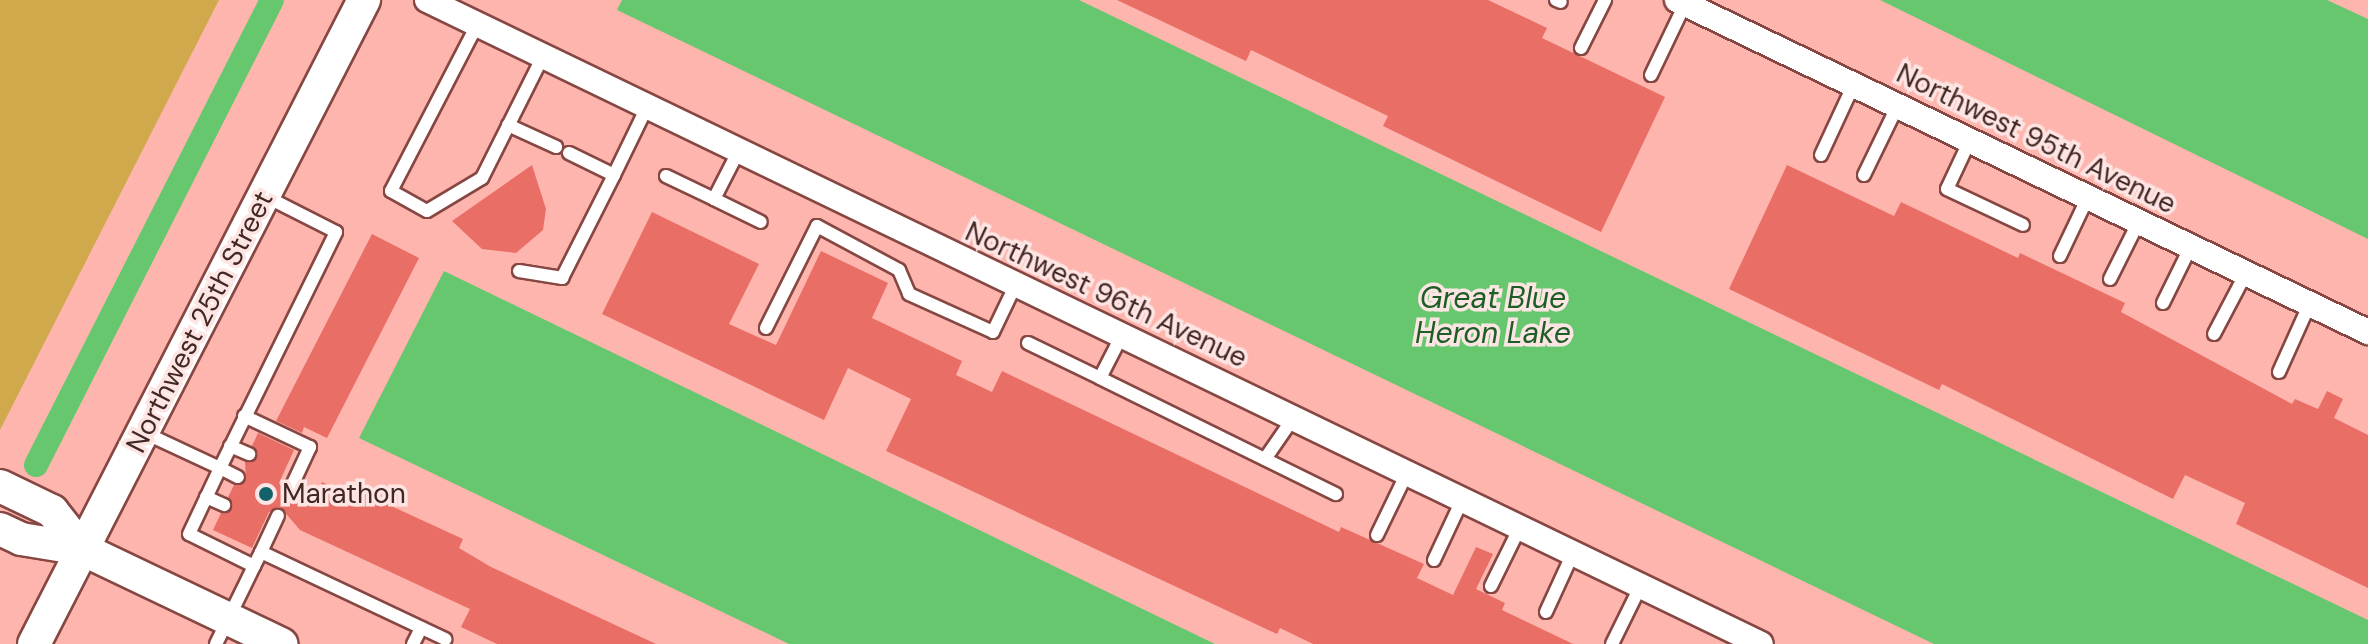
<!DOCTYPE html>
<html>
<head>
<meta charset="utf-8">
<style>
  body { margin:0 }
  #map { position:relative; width:2368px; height:644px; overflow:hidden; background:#feb5ae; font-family:"DM Sans",sans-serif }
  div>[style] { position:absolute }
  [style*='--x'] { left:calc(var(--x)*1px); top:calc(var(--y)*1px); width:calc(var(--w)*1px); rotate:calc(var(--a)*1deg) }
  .green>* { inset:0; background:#d1a94d }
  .water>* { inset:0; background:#67c76f }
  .canal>* { height:24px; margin:-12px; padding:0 12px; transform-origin:12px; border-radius:12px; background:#67c76f }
  .building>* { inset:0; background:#e86e66 }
  .roads { filter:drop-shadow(2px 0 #864742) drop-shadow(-2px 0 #864742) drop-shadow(0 2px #864742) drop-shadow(0 -2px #864742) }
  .lane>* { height:12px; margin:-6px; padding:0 6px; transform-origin:6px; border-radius:6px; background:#fff }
  .street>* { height:24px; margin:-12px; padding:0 12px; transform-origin:12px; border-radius:12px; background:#fff }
  .secondary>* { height:32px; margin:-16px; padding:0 16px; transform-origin:16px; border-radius:16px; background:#fff }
  .dots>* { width:22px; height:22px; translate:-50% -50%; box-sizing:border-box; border:4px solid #fde5e3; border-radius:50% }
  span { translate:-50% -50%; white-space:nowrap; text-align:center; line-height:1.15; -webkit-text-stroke:7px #fde5e3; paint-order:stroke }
  .street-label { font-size:28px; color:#432724 }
  .poi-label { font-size:28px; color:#432724 }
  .left { translate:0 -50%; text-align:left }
  .water-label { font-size:30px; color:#1d5e26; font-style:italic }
</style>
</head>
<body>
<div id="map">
  <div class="green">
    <div style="clip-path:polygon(0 0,219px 0,0 430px)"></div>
  </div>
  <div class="water">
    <div style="clip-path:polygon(622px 0,1079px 0,2368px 620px,2368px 644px,1934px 644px,617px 10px)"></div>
    <div style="clip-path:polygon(1880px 0,2327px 0,2368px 19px,2368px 239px)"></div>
    <div style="clip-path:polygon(444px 271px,1215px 644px,789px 644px,359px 438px)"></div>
  </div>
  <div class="canal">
    <div style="--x:36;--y:465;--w:521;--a:-63.09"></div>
  </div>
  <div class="building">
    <div style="clip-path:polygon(1117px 0,1488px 0,1547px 28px,1542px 38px,1665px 97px,1601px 232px,1383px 126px,1388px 116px,1251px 50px,1246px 61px)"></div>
    <div style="clip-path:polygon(532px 165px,546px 209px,543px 230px,516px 253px,482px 249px,452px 221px)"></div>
    <div style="clip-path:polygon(1787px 165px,1894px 216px,1901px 202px,2018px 258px,2020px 253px,2125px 303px,2121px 312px,2292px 404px,2295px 399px,2318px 409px,2327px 391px,2343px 399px,2334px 418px,2368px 435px,2368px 588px,2236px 524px,2245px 503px,2185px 475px,2173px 499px,1942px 384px,1939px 390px,1729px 289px)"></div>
    <div style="clip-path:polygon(652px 212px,759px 264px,729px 324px,776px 345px,821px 251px,888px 283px,872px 318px,962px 361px,956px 375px,992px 392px,1002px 371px,1339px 532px,1341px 527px,1424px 564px,1417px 578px,1453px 595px,1476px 547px,1493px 554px,1476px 589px,1505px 603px,1502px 610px,1573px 644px,1313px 644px,1280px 628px,1277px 634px,940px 476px,886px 451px,911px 399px,848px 368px,824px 420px,602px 314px)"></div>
    <div style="clip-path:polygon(372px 234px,419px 258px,327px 438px,304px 427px,302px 433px,276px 421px)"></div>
    <div style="clip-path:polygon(258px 433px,294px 450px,279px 483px,287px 496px,299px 492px,314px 499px,322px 482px,361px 501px,365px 494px,463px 539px,459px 548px,491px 567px,656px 644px,497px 644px,461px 627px,470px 609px,300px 530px,281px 508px,269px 512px,252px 548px,213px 530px,221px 513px,232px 509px,228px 497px,234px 485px,246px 480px,245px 462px,257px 458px,252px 446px)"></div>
  </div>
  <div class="roads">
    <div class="lane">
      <div style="--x:1556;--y:0;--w:5;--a:22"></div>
      <div style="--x:477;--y:25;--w:187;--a:117.4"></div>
      <div style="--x:391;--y:191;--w:41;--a:29.1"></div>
      <div style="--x:427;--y:211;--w:64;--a:-31"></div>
      <div style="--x:482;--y:178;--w:136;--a:-63.4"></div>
      <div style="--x:1581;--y:48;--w:54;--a:-63.4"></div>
      <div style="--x:1651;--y:75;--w:79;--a:-64.4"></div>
      <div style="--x:508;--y:125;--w:53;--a:24.6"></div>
      <div style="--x:1970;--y:140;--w:54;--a:115.1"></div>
      <div style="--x:1947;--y:189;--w:84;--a:25.3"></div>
      <div style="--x:569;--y:153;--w:50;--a:26.1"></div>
      <div style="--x:614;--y:175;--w:76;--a:-64.1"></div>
      <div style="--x:1821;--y:155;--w:78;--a:-65.1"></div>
      <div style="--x:1864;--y:175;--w:78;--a:-64.1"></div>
      <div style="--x:666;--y:176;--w:53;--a:25.6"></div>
      <div style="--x:714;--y:199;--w:53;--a:-62.9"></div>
      <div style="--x:714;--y:199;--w:52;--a:26.1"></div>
      <div style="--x:2060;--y:256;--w:65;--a:-64.6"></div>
      <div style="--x:519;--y:271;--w:44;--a:9.2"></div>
      <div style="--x:562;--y:278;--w:115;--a:-63.2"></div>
      <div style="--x:2110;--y:279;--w:65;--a:-63.4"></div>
      <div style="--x:2163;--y:303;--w:64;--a:-63.8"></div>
      <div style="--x:766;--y:328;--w:114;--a:-63.4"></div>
      <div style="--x:817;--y:226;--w:93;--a:28.2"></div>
      <div style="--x:899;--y:270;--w:26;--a:67"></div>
      <div style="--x:909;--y:294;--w:92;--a:24.3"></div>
      <div style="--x:993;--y:332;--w:51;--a:-64.4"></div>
      <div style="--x:2214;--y:334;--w:69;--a:-62.3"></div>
      <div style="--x:1028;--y:343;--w:80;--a:25.9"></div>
      <div style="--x:1100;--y:378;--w:48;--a:-62.9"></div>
      <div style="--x:2279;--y:372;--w:76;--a:-65.8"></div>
      <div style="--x:1100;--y:378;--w:263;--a:26.2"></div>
      <div style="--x:244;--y:416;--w:73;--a:25.2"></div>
      <div style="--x:310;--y:447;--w:45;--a:114.9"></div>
      <div style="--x:145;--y:433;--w:83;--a:25"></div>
      <div style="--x:220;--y:468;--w:263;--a:-63.8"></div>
      <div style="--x:336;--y:232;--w:80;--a:-153.1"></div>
      <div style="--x:230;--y:446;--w:21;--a:23"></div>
      <div style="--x:1265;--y:459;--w:51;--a:-55.4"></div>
      <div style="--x:206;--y:497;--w:20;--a:24"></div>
      <div style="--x:1377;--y:535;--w:71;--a:-64.2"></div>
      <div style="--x:261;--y:552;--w:40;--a:-65"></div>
      <div style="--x:1434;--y:560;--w:68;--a:-64.9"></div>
      <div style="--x:254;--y:566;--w:16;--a:-63"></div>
      <div style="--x:261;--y:552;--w:204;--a:25.3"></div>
      <div style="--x:1491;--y:586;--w:66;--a:-63.8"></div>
      <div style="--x:1546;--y:612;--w:65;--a:-65.4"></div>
      <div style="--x:216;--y:644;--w:87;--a:-64"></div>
      <div style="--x:254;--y:566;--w:72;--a:-153.8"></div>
      <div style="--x:189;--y:534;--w:73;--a:-64.8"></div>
      <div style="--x:220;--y:468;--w:20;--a:27"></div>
      <div style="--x:413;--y:644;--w:18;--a:-63"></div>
      <div style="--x:1612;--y:644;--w:64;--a:-63.8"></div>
    </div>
    <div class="street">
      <div style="--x:427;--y:0;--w:1481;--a:25.77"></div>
      <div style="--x:1677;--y:0;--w:767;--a:25.66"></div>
    </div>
    <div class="secondary">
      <div style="--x:0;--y:486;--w:58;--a:25.7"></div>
      <div style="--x:52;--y:511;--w:48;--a:51.7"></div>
      <div style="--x:0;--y:529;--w:23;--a:25"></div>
      <div style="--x:21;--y:539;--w:62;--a:9.3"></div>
      <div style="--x:82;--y:549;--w:221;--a:25.5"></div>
      <div style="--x:34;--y:644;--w:724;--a:-62.87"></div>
    </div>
  </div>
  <div class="dots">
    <div style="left:266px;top:494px;background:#13626a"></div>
  </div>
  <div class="street-label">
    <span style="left:2036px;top:139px;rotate:26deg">Northwest 95th Avenue</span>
    <span style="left:1106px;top:295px;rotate:25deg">Northwest 96th Avenue</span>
    <span style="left:200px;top:322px;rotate:-63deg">Northwest 25th Street</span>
  </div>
  <div class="poi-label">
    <span class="left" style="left:282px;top:494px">Marathon</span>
  </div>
  <div class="water-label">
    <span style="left:1493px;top:315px">Great Blue<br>Heron Lake</span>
  </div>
</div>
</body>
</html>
